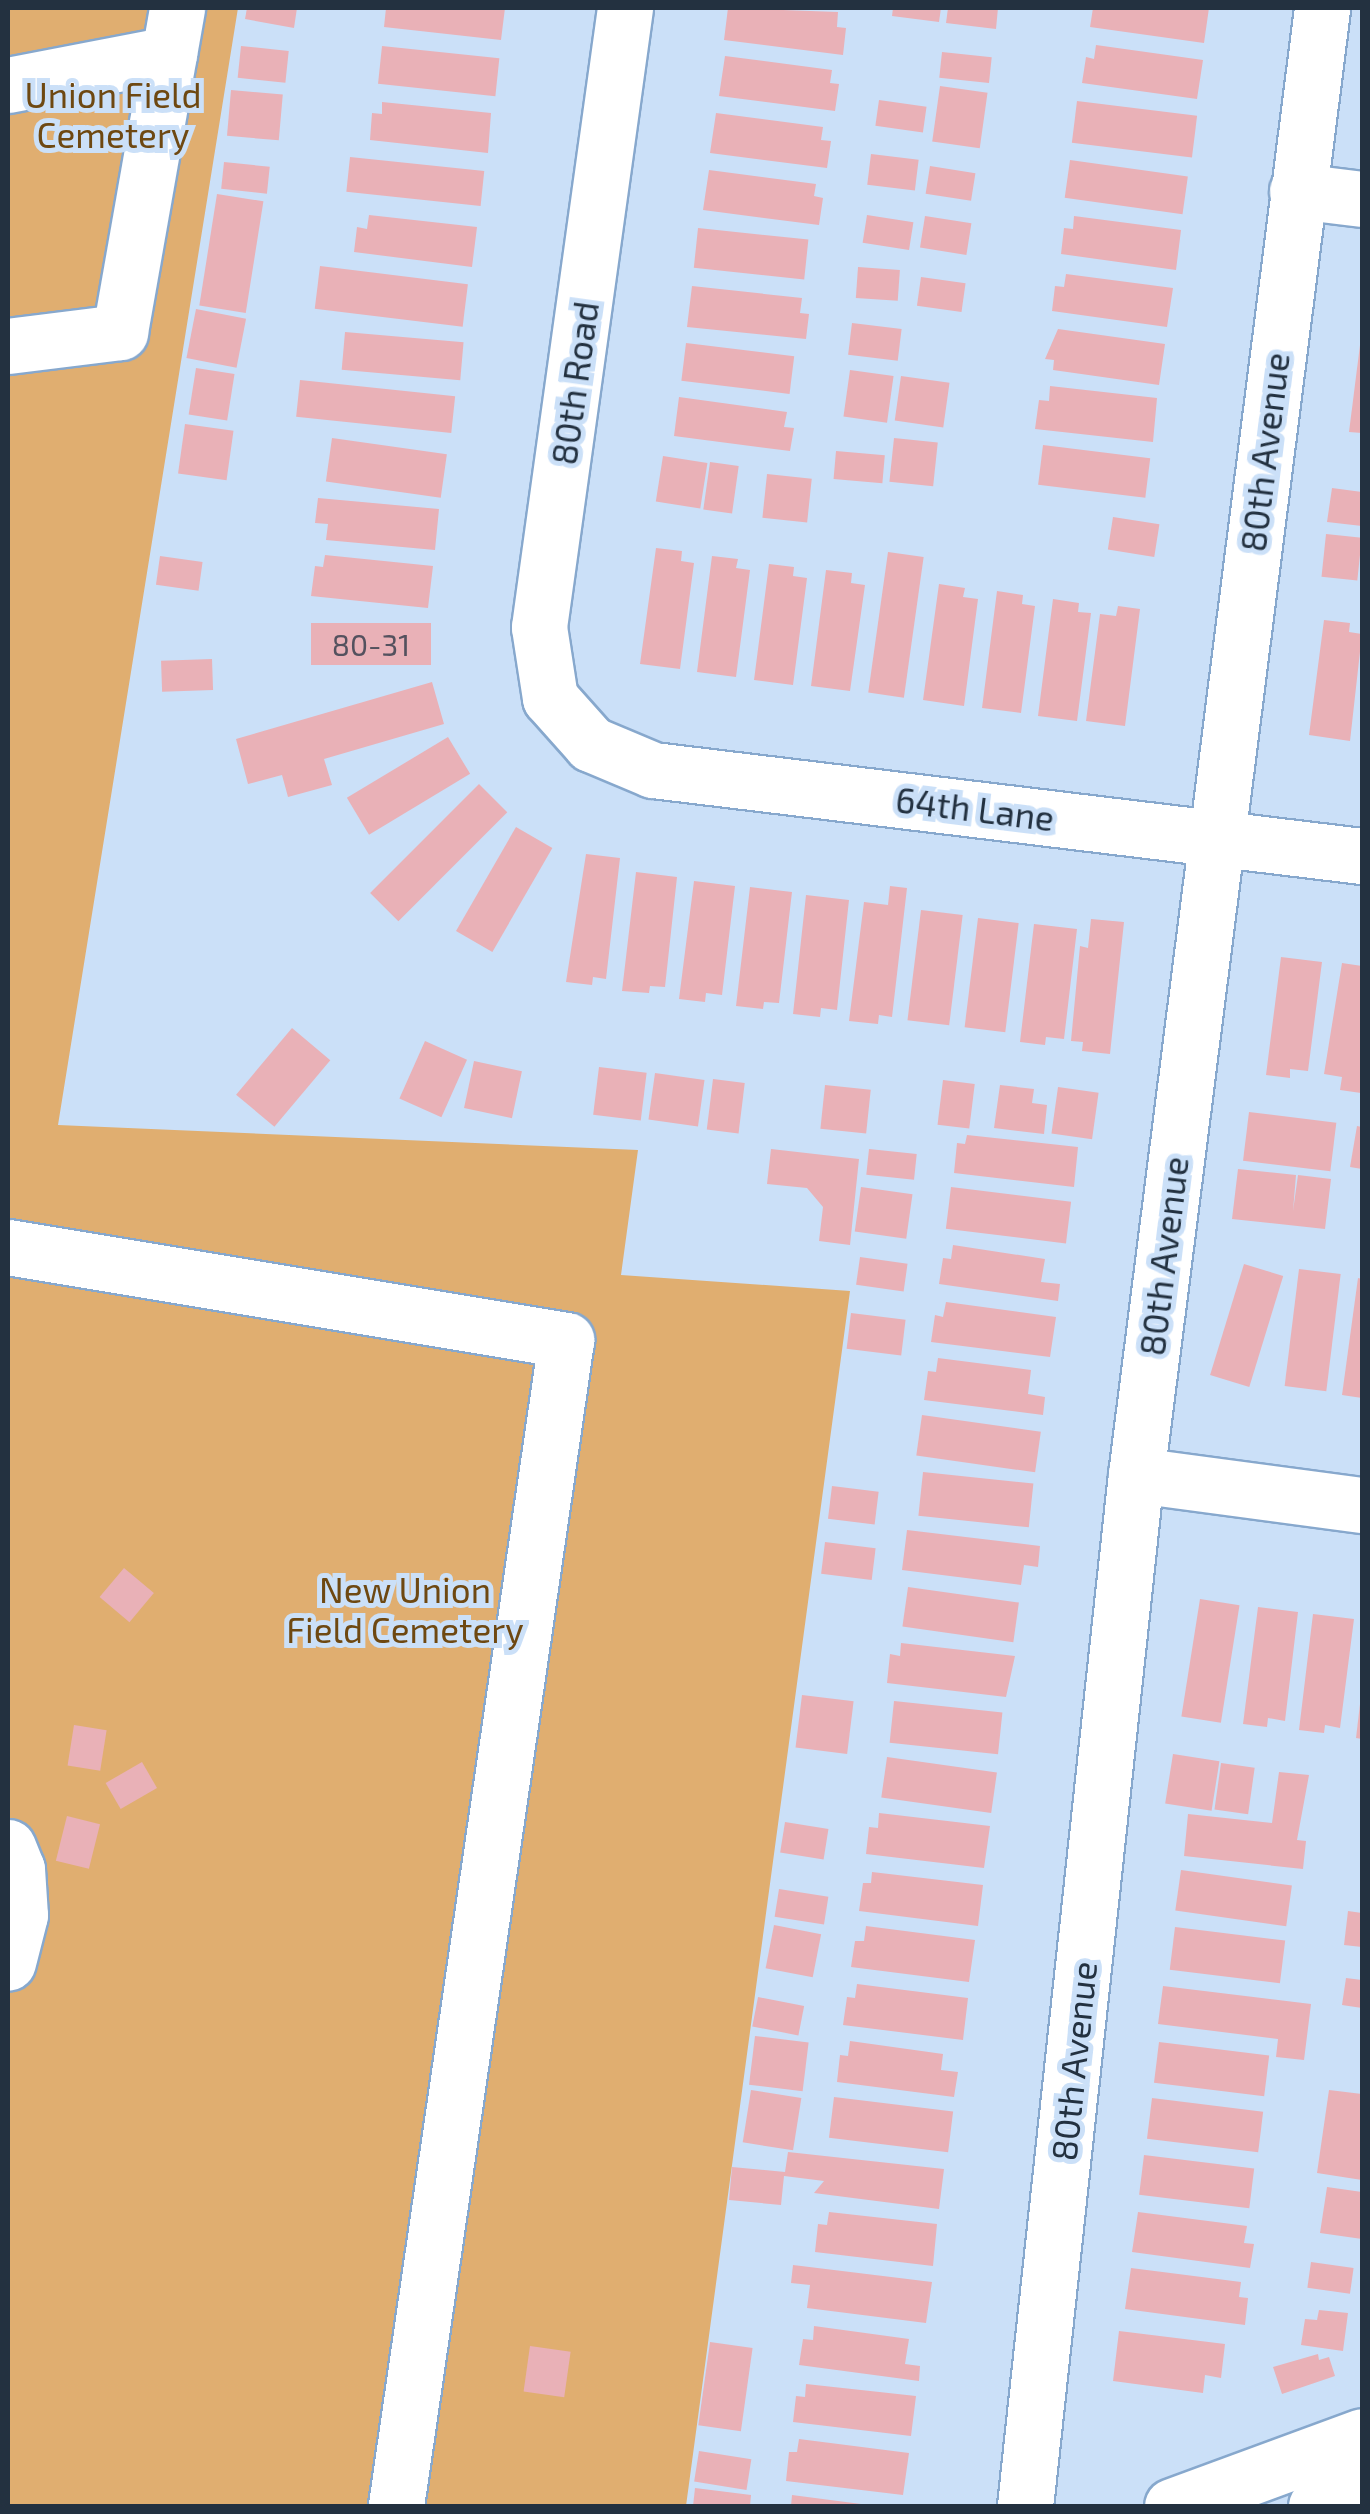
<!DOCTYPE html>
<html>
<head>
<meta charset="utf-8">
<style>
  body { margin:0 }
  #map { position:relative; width:1370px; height:2514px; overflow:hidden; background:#cbe0f8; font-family:"Exo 2",sans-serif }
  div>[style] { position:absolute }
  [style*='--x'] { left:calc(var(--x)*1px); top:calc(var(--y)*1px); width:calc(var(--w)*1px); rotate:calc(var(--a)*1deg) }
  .green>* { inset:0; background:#e0ae70 }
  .building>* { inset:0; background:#e9b1b7; transform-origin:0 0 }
  .roads { filter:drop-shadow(2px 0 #87a8cd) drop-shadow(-2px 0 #87a8cd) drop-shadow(0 2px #87a8cd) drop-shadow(0 -2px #87a8cd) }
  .minor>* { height:55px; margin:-27.5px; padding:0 27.5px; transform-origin:27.5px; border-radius:27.5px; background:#fff }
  span { translate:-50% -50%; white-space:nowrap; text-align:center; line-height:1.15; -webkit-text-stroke:10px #cbe0f8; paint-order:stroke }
  .number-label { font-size:30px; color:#54515e }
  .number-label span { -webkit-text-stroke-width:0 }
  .park-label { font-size:35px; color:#6e4811 }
  .street-label { font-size:35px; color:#233140 }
  .frame { position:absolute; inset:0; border:10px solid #233140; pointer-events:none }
</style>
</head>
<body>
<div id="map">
  <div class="green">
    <div style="clip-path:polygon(8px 8px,238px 8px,58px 1125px,638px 1150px,621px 1275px,850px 1291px,686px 2506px,8px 2506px)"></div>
  </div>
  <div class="building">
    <div style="clip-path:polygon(247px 8px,297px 8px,294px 28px,245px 19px)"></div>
    <div style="clip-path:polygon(386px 8px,505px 8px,501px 40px,384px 27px)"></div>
    <div style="clip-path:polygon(728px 8px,838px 12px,837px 27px,846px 28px,843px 55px,724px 40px)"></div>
    <div style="clip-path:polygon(893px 8px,941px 8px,939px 22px,892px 16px)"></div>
    <div style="clip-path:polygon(948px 8px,998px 8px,996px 29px,946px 23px)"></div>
    <div style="clip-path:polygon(1093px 8px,1209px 8px,1204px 43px,1090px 27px)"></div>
    <div style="clip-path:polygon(1096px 45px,1203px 60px,1197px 99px,1082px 83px,1086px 57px,1094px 59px)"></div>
    <div style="left:241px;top:46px;width:48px;height:32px;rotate:6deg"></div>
    <div style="left:382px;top:46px;width:118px;height:38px;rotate:6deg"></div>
    <div style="left:942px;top:52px;width:50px;height:26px;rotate:6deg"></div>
    <div style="clip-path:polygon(725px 56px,832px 70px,830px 83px,839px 84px,835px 111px,719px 96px)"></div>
    <div style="left:940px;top:86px;width:48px;height:56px;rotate:8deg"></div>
    <div style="left:231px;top:90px;width:52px;height:46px;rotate:5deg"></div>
    <div style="left:879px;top:100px;width:48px;height:26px;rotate:8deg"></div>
    <div style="left:1077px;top:101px;width:121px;height:42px;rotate:7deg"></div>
    <div style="clip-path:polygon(382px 102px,491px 113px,488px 153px,370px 140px,372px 113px,382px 114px)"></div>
    <div style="clip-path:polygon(716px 113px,823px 127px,821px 140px,831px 141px,827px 168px,710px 153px)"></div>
    <div style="left:871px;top:154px;width:48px;height:31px;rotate:7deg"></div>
    <div style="left:350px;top:157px;width:135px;height:35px;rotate:6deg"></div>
    <div style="left:1070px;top:160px;width:119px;height:38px;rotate:8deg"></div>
    <div style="left:224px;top:162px;width:46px;height:27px;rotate:6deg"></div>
    <div style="left:930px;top:166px;width:46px;height:28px;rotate:9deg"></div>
    <div style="clip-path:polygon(709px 170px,816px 184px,814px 196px,823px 198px,819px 225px,703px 210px)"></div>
    <div style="left:217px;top:194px;width:47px;height:113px;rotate:9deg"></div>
    <div style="clip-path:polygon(369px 215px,477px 227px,472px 267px,354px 252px,357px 227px,367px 229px)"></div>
    <div style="left:867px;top:215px;width:47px;height:28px;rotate:9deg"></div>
    <div style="left:925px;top:216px;width:47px;height:32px;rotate:9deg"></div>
    <div style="clip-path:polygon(1074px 216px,1181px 230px,1176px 270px,1061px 254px,1064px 228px,1073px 229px)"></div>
    <div style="left:698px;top:228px;width:111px;height:40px;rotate:6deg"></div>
    <div style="left:320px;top:266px;width:149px;height:43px;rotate:7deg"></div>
    <div style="left:858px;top:267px;width:42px;height:31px;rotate:4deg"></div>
    <div style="clip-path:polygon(1066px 274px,1173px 288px,1167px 327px,1052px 311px,1055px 286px,1064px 287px)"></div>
    <div style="left:921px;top:277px;width:45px;height:29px;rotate:8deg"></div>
    <div style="clip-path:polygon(692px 286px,802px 298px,800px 313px,809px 314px,806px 339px,687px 327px)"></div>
    <div style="left:196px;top:309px;width:51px;height:50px;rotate:11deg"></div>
    <div style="left:852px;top:323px;width:50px;height:32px;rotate:7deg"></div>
    <div style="clip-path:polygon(1058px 329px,1165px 344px,1159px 385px,1053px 370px,1054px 360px,1045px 359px)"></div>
    <div style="left:345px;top:332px;width:119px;height:38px;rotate:5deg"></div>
    <div style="left:686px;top:343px;width:109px;height:38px;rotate:7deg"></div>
    <div style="clip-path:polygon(1360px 345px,1362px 345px,1362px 433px,1349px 432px)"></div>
    <div style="left:196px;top:368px;width:39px;height:47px;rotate:9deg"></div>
    <div style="left:850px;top:370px;width:44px;height:47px;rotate:8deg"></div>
    <div style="left:901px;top:376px;width:49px;height:45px;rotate:8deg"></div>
    <div style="left:300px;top:380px;width:156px;height:37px;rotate:6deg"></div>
    <div style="clip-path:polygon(1050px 386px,1157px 398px,1153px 442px,1035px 429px,1039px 400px,1049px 401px)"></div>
    <div style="clip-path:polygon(679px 397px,787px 412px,784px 427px,794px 428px,790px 451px,674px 436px)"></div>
    <div style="left:185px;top:424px;width:49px;height:50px;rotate:8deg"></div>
    <div style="left:332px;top:438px;width:116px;height:44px;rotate:8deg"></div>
    <div style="left:894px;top:438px;width:44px;height:44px;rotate:6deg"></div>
    <div style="left:1043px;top:445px;width:108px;height:40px;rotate:7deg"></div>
    <div style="left:836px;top:451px;width:49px;height:28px;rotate:5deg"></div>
    <div style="left:663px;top:456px;width:45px;height:46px;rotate:9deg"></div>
    <div style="left:710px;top:462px;width:29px;height:48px;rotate:8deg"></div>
    <div style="left:767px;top:474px;width:45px;height:44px;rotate:6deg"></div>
    <div style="clip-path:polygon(1332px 488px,1362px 492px,1362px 526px,1327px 522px)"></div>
    <div style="clip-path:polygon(318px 498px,439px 509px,435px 550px,326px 540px,328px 524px,315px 523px)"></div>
    <div style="left:1113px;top:517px;width:47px;height:33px;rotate:9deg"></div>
    <div style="left:1326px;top:534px;width:36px;height:43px;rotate:6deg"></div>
    <div style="clip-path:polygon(656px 548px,682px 551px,681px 561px,694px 563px,680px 669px,640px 664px)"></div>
    <div style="left:888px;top:552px;width:36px;height:142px;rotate:8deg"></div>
    <div style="clip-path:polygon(325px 555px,433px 566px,428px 608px,311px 596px,315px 566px,323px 567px)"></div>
    <div style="left:160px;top:556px;width:43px;height:29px;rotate:8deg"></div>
    <div style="clip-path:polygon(712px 556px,738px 559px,736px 568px,750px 570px,736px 677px,697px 672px)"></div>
    <div style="clip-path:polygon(769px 564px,794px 567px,793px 576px,807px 578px,793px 685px,754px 680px)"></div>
    <div style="clip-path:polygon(826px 570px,852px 573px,851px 583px,865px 585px,850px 691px,811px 686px)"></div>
    <div style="clip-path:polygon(939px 584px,965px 588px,963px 597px,978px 599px,964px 706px,923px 700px)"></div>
    <div style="clip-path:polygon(997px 591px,1023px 595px,1022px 604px,1035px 606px,1021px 713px,982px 708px)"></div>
    <div style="clip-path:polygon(1053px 599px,1079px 603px,1078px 612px,1091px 613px,1077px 721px,1038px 716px)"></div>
    <div style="clip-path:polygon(1118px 606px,1140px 609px,1125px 726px,1086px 721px,1100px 614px,1116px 616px)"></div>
    <div style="clip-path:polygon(1324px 620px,1350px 623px,1349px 632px,1362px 634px,1350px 741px,1309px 735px)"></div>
    <div style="left:431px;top:623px;width:42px;height:120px;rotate:90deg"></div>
    <div style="left:212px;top:659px;width:31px;height:51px;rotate:88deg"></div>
    <div style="clip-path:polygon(432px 682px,444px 724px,324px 759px,332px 785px,288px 797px,282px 775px,248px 784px,236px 739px)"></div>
    <div style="left:448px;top:737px;width:43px;height:118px;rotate:59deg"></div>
    <div style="left:479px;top:784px;width:40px;height:154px;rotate:45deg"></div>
    <div style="left:516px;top:827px;width:42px;height:120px;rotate:30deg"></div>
    <div style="clip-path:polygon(586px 854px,620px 858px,606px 979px,593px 977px,592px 985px,566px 982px)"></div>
    <div style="clip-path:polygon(636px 872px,677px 877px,665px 987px,650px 986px,649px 993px,622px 991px)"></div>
    <div style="clip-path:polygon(694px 881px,735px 886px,722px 995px,706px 993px,705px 1002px,679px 999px)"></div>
    <div style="clip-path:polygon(890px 886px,907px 888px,892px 1017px,879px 1015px,878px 1024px,849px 1021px,864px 902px,888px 905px)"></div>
    <div style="clip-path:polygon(750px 887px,792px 892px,779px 1003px,764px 1002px,763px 1009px,736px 1006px)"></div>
    <div style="clip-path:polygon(806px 895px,849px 900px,837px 1010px,821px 1008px,820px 1017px,793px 1014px)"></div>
    <div style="left:921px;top:910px;width:42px;height:111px;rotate:7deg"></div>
    <div style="left:978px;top:918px;width:41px;height:110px;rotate:7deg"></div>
    <div style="clip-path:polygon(1091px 919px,1124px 922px,1110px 1054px,1082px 1051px,1083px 1042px,1071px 1041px,1080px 946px,1088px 948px)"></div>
    <div style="clip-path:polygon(1034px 924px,1077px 929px,1064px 1039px,1046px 1037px,1045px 1045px,1020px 1042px)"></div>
    <div style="clip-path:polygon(1281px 957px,1322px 962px,1308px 1071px,1290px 1069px,1290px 1078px,1266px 1075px)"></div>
    <div style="clip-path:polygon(1342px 963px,1362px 966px,1361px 1093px,1340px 1090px,1342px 1077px,1324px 1074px)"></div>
    <div style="left:292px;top:1028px;width:50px;height:87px;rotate:40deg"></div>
    <div style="left:425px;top:1041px;width:46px;height:63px;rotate:24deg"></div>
    <div style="left:474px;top:1061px;width:49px;height:48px;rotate:12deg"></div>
    <div style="left:599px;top:1067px;width:48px;height:48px;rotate:7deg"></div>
    <div style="left:655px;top:1073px;width:50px;height:47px;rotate:8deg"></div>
    <div style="left:713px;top:1079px;width:32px;height:51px;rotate:7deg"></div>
    <div style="left:943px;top:1080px;width:32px;height:45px;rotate:7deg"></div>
    <div style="left:825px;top:1085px;width:46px;height:44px;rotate:6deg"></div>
    <div style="clip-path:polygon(1000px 1085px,1034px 1089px,1032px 1103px,1047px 1105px,1044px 1134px,994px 1128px)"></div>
    <div style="left:1058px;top:1087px;width:41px;height:47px;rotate:8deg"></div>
    <div style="left:1249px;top:1112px;width:88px;height:49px;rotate:7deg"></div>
    <div style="clip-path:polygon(1357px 1126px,1362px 1127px,1362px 1169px,1350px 1167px)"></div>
    <div style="clip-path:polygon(967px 1135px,1078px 1147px,1074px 1187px,954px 1173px,957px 1143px,965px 1144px)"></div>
    <div style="clip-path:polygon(771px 1149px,859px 1159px,850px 1245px,819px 1241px,823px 1207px,807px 1188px,767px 1184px)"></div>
    <div style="left:869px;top:1149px;width:48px;height:26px;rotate:6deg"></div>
    <div style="clip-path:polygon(1238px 1169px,1296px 1175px,1293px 1211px,1298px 1175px,1331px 1179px,1325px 1229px,1232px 1219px)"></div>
    <div style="left:861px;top:1187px;width:52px;height:45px;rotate:8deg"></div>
    <div style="left:951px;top:1187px;width:121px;height:42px;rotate:7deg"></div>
    <div style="clip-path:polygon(953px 1245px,1045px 1259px,1041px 1282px,1060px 1284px,1058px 1301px,939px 1284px,943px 1258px,951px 1259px)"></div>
    <div style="left:860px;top:1257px;width:48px;height:28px;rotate:8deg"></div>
    <div style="left:1244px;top:1264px;width:41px;height:116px;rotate:17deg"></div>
    <div style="left:1299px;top:1269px;width:42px;height:118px;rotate:7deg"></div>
    <div style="clip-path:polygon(1358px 1278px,1362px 1279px,1362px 1398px,1342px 1395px)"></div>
    <div style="clip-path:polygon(946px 1302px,1056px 1317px,1050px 1357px,931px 1342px,935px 1315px,943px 1317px)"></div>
    <div style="left:851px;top:1313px;width:55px;height:36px;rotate:7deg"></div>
    <div style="clip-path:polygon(938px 1358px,1031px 1370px,1028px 1394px,1045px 1397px,1043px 1415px,924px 1400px,928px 1371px,936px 1372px)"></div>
    <div style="left:922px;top:1415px;width:120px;height:41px;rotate:8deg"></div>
    <div style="left:923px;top:1472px;width:111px;height:44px;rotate:6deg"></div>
    <div style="left:832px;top:1486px;width:47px;height:33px;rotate:7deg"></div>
    <div style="clip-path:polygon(907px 1530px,1040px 1546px,1038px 1567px,1024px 1565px,1021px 1585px,902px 1570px)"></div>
    <div style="left:825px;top:1542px;width:51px;height:32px;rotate:7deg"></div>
    <div style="left:124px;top:1568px;width:39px;height:38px;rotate:40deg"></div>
    <div style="left:908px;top:1587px;width:112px;height:40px;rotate:8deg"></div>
    <div style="left:1200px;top:1599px;width:40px;height:119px;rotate:9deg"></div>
    <div style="clip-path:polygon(1258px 1607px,1298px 1612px,1285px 1721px,1268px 1718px,1267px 1727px,1243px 1724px)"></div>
    <div style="clip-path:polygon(1313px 1614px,1354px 1619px,1340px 1728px,1325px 1725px,1324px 1733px,1299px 1730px)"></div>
    <div style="clip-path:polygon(901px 1643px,1015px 1656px,1006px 1697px,887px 1683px,890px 1654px,900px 1656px)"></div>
    <div style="left:802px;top:1695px;width:52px;height:53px;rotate:7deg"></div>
    <div style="left:894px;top:1701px;width:109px;height:42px;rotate:6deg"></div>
    <div style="clip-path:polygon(1360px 1704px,1362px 1704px,1362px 1739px,1356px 1738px)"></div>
    <div style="left:74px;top:1725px;width:33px;height:41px;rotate:9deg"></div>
    <div style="left:1173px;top:1754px;width:47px;height:50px;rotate:9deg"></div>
    <div style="left:887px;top:1757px;width:111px;height:41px;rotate:8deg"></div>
    <div style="left:142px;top:1762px;width:30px;height:42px;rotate:60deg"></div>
    <div style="left:1221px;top:1763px;width:34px;height:47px;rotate:8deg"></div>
    <div style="clip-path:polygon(1279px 1772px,1309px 1775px,1297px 1840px,1306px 1841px,1303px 1869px,1184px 1856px,1188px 1814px,1272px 1823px)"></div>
    <div style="clip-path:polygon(879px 1813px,990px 1826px,984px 1868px,866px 1854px,869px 1827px,878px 1828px)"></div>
    <div style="left:67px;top:1816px;width:34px;height:46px;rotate:14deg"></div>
    <div style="left:785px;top:1822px;width:44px;height:31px;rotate:9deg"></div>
    <div style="left:1181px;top:1870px;width:112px;height:41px;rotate:8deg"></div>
    <div style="clip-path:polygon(872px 1872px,983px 1885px,978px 1926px,859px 1911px,863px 1883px,871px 1883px)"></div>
    <div style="left:779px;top:1889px;width:50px;height:28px;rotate:9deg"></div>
    <div style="clip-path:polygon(1348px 1911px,1362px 1913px,1362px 1947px,1344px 1945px)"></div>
    <div style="left:774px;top:1925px;width:48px;height:44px;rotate:11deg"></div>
    <div style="clip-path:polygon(866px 1926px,975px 1940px,969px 1982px,851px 1967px,855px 1941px,864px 1941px)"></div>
    <div style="left:1175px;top:1927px;width:111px;height:43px;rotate:7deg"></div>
    <div style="clip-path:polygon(1346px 1978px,1362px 1980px,1362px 2008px,1342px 2005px)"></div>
    <div style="clip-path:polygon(857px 1984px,968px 1998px,963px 2040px,843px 2025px,847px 1997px,855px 1998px)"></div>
    <div style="clip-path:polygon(1163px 1986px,1311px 2004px,1304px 2060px,1276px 2057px,1278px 2039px,1158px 2024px)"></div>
    <div style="left:758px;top:1997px;width:47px;height:30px;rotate:11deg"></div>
    <div style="left:755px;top:2036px;width:54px;height:49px;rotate:7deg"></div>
    <div style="clip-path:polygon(850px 2041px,943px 2054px,941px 2070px,958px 2072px,954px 2097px,837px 2082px,840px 2055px,848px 2056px)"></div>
    <div style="left:1159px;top:2042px;width:111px;height:41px;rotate:7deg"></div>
    <div style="left:751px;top:2090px;width:51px;height:53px;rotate:9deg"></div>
    <div style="clip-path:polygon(1329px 2090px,1362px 2094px,1362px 2180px,1317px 2173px)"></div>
    <div style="left:834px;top:2097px;width:120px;height:41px;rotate:7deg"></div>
    <div style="left:1152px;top:2098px;width:112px;height:41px;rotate:7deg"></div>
    <div style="clip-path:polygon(788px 2152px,944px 2169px,939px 2209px,814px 2193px,824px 2181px,784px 2176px,781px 2205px,729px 2200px,732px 2167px,785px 2172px)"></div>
    <div style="left:1144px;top:2155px;width:111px;height:40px;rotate:7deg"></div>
    <div style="clip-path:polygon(1327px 2187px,1362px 2192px,1362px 2239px,1320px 2233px)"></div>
    <div style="clip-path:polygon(829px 2212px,937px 2224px,933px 2266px,815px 2252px,818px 2224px,827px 2225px)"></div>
    <div style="clip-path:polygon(1138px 2212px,1247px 2226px,1244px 2243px,1254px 2244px,1250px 2268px,1132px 2252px)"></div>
    <div style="left:1311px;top:2262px;width:43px;height:26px;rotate:8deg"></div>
    <div style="clip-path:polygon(793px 2265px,932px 2282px,926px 2323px,807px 2308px,810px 2285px,791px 2283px)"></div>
    <div style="clip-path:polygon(1131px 2268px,1241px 2282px,1239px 2297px,1248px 2298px,1245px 2325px,1125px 2309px)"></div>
    <div style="clip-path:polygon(1319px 2310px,1348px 2313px,1343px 2351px,1301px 2345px,1305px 2319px,1317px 2320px)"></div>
    <div style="clip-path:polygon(814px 2326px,909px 2339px,905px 2364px,920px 2366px,919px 2381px,799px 2365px,803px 2339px,813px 2340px)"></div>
    <div style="clip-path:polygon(1119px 2331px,1225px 2344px,1221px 2378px,1205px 2375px,1203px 2393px,1113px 2381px)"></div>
    <div style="left:710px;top:2342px;width:43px;height:84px;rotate:8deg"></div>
    <div style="left:530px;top:2346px;width:41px;height:46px;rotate:8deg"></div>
    <div style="clip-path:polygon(1318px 2354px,1319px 2360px,1329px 2357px,1335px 2376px,1282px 2394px,1273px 2367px)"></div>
    <div style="clip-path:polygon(806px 2384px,916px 2396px,911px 2436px,793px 2422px,796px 2396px,805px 2397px)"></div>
    <div style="clip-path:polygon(799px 2439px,909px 2453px,903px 2495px,786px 2481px,789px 2452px,797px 2452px)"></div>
    <div style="left:699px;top:2451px;width:53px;height:31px;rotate:9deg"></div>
    <div style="clip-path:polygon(695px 2488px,751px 2495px,750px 2506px,693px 2506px)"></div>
    <div style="clip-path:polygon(792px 2495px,861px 2504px,861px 2506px,791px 2506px)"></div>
  </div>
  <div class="roads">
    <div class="minor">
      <div style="--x:625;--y:8;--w:625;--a:97.91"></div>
      <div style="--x:539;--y:627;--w:72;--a:81.2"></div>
      <div style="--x:550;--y:698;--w:62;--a:48.3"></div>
      <div style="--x:591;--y:744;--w:67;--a:22.8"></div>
      <div style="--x:653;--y:770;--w:714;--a:6.92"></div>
      <div style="--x:8;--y:85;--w:164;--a:-10.9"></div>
      <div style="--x:1297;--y:191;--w:65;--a:7"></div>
      <div style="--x:8;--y:346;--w:113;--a:-7.1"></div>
      <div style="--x:120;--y:332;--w:329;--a:-80"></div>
      <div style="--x:8;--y:1247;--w:566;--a:9.46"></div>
      <div style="--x:566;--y:1340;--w:1178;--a:98.3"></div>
      <div style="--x:1136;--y:1475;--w:228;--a:7.6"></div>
      <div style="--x:8;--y:1847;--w:24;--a:68"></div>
      <div style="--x:17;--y:1869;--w:46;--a:86.3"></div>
      <div style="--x:20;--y:1915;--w:49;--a:104.3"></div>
      <div style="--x:1025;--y:2506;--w:1037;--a:-83.86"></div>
      <div style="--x:1136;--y:1475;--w:1479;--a:-82.77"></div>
      <div style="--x:1172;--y:2506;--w:202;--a:-20.2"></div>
      <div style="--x:1316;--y:2506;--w:48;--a:-15.8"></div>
    </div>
  </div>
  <div class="number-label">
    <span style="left:371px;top:644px">80-31</span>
  </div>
  <div class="park-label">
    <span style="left:113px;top:114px">Union Field<br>Cemetery</span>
    <span style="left:405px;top:1609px">New Union<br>Field Cemetery</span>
  </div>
  <div class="street-label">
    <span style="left:574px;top:383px;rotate:-82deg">80th Road</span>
    <span style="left:1264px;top:452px;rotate:-83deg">80th Avenue</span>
    <span style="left:975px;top:808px;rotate:7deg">64th Lane</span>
    <span style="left:1163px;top:1256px;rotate:-83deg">80th Avenue</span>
    <span style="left:1073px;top:2061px;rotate:-84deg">80th Avenue</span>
  </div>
  <div class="frame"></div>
</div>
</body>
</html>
